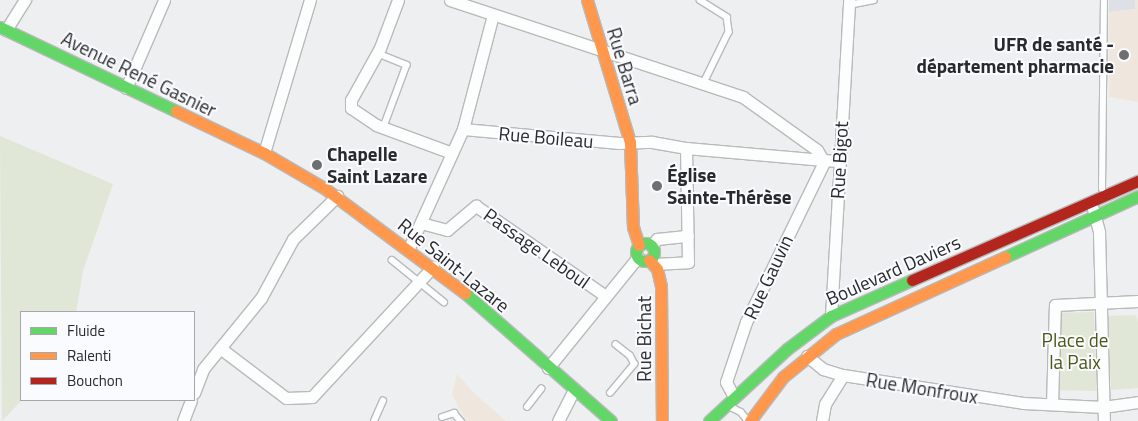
<!DOCTYPE html>
<html>
<head>
<meta charset="utf-8">
<style>
  body { margin:0 }
  #map { position:relative; width:1138px; height:421px; overflow:hidden; background:#edeff1; font-family:"Titillium Web",sans-serif }
  div>[style] { position:absolute }
  [style*='--x'] { left:calc(var(--x)*1px); top:calc(var(--y)*1px); width:calc(var(--w)*1px); rotate:calc(var(--a)*1deg) }
  .built>* { inset:0; background:#dde1e7 }
  .education>* { inset:0; background:#efe7de }
  .green>* { inset:0; background:#e0e7d6 }
  .roads { filter:drop-shadow(1px 0 #b8babb) drop-shadow(-1px 0 #b8babb) drop-shadow(0 1px #b8babb) drop-shadow(0 -1px #b8babb) }
  .lane>* { height:5.5px; margin:-2.75px; padding:0 2.75px; transform-origin:2.75px; border-radius:2.75px; background:#fcfdfd }
  .street>* { height:11px; margin:-5.5px; padding:0 5.5px; transform-origin:5.5px; border-radius:5.5px; background:#fcfdfd }
  .fast>* { height:11px; margin:-5.5px; padding:0 5.5px; transform-origin:5.5px; border-radius:5.5px; background:#63d668 }
  .fast>.ring { margin:-5.5px; padding:0; box-sizing:content-box; background:none; border:11px solid #63d668; border-radius:50% }
  .slow>* { height:11px; margin:-5.5px; padding:0 5.5px; transform-origin:5.5px; border-radius:5.5px; background:#ff974d }
  .jam>* { height:11px; margin:-5.5px; padding:0 5.5px; transform-origin:5.5px; border-radius:5.5px; background:#b3261e }
  .dots>* { width:14px; height:14px; translate:-50% -50%; box-sizing:border-box; border:2px solid #f9fbff; border-radius:50% }
  span { translate:-50% -50%; white-space:nowrap; text-align:center; line-height:1.15; -webkit-text-stroke:4px #f9fbff; paint-order:stroke }
  .poi-label { font-size:19px; color:#292a2b; font-weight:700 }
  .right { translate:-100% -50%; text-align:right }
  .left { translate:0 -50%; text-align:left }
  .street-label { font-size:19px; color:#292a2b }
  .park-label { font-size:19px; color:#4a5917 }
  .legend { position:absolute; left:20px; top:311px; width:175px; height:90px; box-sizing:border-box; background:#f9fbff; border:1px solid #a6a7aa; margin:0; padding:6px 9px; list-style:none; font-size:15px; color:#292a2b }
  .legend li { display:flex; align-items:center; gap:10px; height:25px }
  .legend b { width:25px; border:1px solid #a6a7aa }
</style>
</head>
<body>
<div id="map">
  <div class="built">
    <div style="clip-path:polygon(1109px 0,1135px 0,1135px 9px,1109px 12px)"></div>
  </div>
  <div class="education">
    <div style="clip-path:polygon(1135px 0,1138px 0,1138px 102px,1109px 97px,1109px 12px,1135px 9px)"></div>
    <div style="clip-path:polygon(457px 374px,474px 393px,506px 421px,466px 421px,452px 395px)"></div>
  </div>
  <div class="green">
    <div style="clip-path:polygon(0 136px,113px 184px,83px 271px,76px 312px,21px 312px,22px 400px,2px 421px)"></div>
    <div style="clip-path:polygon(1094px 312px,1097px 391px,1054px 390px,1057px 313px)"></div>
    <div style="clip-path:polygon(1135px 315px,1138px 321px,1138px 388px,1111px 390px,1108px 316px)"></div>
  </div>
  <div class="roads">
    <div class="lane">
      <div style="--x:700;--y:0;--w:32;--a:32"></div>
      <div style="--x:727;--y:17;--w:15;--a:82"></div>
      <div style="--x:729;--y:32;--w:59;--a:116.1"></div>
      <div style="--x:849;--y:5;--w:25;--a:-11"></div>
      <div style="--x:377;--y:53;--w:32;--a:22"></div>
      <div style="--x:407;--y:65;--w:66;--a:110.4"></div>
      <div style="--x:1102;--y:189;--w:189;--a:-89.4"></div>
      <div style="--x:392;--y:260;--w:67;--a:38.9"></div>
      <div style="--x:610;--y:393;--w:38;--a:-50"></div>
      <div style="--x:634;--y:364;--w:9;--a:-117"></div>
      <div style="--x:630;--y:356;--w:18;--a:-142"></div>
      <div style="--x:729;--y:406;--w:13;--a:27"></div>
      <div style="--x:741;--y:412;--w:11;--a:52"></div>
      <div style="--x:527;--y:407;--w:23;--a:-52"></div>
      <div style="--x:442;--y:417;--w:13;--a:-18"></div>
      <div style="--x:454;--y:413;--w:11;--a:49"></div>
      <div style="--x:374;--y:421;--w:22;--a:-66"></div>
    </div>
    <div class="street">
      <div style="--x:398;--y:0;--w:51;--a:110.6"></div>
      <div style="--x:380;--y:48;--w:60;--a:119.1"></div>
      <div style="--x:351;--y:100;--w:8;--a:90"></div>
      <div style="--x:351;--y:108;--w:30;--a:34"></div>
      <div style="--x:376;--y:125;--w:81;--a:20.2"></div>
      <div style="--x:450;--y:0;--w:309;--a:18.3"></div>
      <div style="--x:743;--y:97;--w:91;--a:35.6"></div>
      <div style="--x:817;--y:150;--w:12;--a:59"></div>
      <div style="--x:823;--y:160;--w:16;--a:4"></div>
      <div style="--x:6;--y:30;--w:36;--a:-58"></div>
      <div style="--x:126;--y:88;--w:96;--a:-66.6"></div>
      <div style="--x:463;--y:129;--w:157;--a:5.1"></div>
      <div style="--x:619;--y:143;--w:33;--a:-2"></div>
      <div style="--x:652;--y:142;--w:35;--a:10"></div>
      <div style="--x:686;--y:148;--w:138;--a:5"></div>
      <div style="--x:264;--y:153;--w:160;--a:-73.3"></div>
      <div style="--x:1093;--y:209;--w:24;--a:75"></div>
      <div style="--x:1099;--y:232;--w:189;--a:88.5"></div>
      <div style="--x:421;--y:223;--w:27;--a:15"></div>
      <div style="--x:447;--y:230;--w:38;--a:-40"></div>
      <div style="--x:476;--y:206;--w:156;--a:34.8"></div>
      <div style="--x:652;--y:245;--w:8;--a:-50"></div>
      <div style="--x:657;--y:239;--w:31;--a:-6"></div>
      <div style="--x:409;--y:248;--w:131;--a:-65.6"></div>
      <div style="--x:463;--y:129;--w:118;--a:-75.3"></div>
      <div style="--x:654;--y:264;--w:34;--a:-3"></div>
      <div style="--x:688;--y:262;--w:114;--a:-91"></div>
      <div style="--x:831;--y:316;--w:317;--a:-86.7"></div>
      <div style="--x:220;--y:348;--w:83;--a:37.1"></div>
      <div style="--x:286;--y:398;--w:26;--a:-2"></div>
      <div style="--x:312;--y:397;--w:178;--a:-47.1"></div>
      <div style="--x:807;--y:356;--w:21;--a:39"></div>
      <div style="--x:823;--y:369;--w:21;--a:17"></div>
      <div style="--x:843;--y:375;--w:182;--a:8.8"></div>
      <div style="--x:1023;--y:403;--w:80;--a:2.9"></div>
      <div style="--x:1103;--y:407;--w:35;--a:-8"></div>
      <div style="--x:548;--y:368;--w:143;--a:-51"></div>
      <div style="--x:194;--y:393;--w:26;--a:-69"></div>
      <div style="--x:203;--y:369;--w:92;--a:-50.8"></div>
      <div style="--x:261;--y:298;--w:67;--a:-61.5"></div>
      <div style="--x:293;--y:239;--w:62;--a:-44.3"></div>
      <div style="--x:734;--y:397;--w:17;--a:-118"></div>
      <div style="--x:726;--y:382;--w:63;--a:-71.6"></div>
      <div style="--x:746;--y:322;--w:180;--a:-64"></div>
      <div style="--x:1052;--y:404;--w:99;--a:-88.3"></div>
      <div style="--x:1055;--y:305;--w:83;--a:-2.8"></div>
      <div style="--x:183;--y:421;--w:22;--a:-69"></div>
      <div style="--x:558;--y:421;--w:36;--a:-63"></div>
      <div style="--x:822;--y:421;--w:17;--a:-80"></div>
      <div style="--x:825;--y:404;--w:34;--a:-58"></div>
    </div>
    <div class="fast">
      <div style="--x:0;--y:27;--w:195;--a:25.5"></div>
      <div class="ring" style="left:636px;top:243px;width:7px;height:7px"></div>
      <div style="--x:1005;--y:257;--w:146;--a:-24.6"></div>
      <div style="--x:465;--y:293;--w:194;--a:41.2"></div>
      <div style="--x:709;--y:421;--w:106;--a:-42.7"></div>
      <div style="--x:787;--y:349;--w:55;--a:-36.9"></div>
      <div style="--x:831;--y:316;--w:89;--a:-24"></div>
    </div>
    <div class="slow">
      <div style="--x:587;--y:0;--w:148;--a:73.2"></div>
      <div style="--x:630;--y:142;--w:85;--a:88"></div>
      <div style="--x:633;--y:227;--w:19;--a:72"></div>
      <div style="--x:176;--y:111;--w:98;--a:25.5"></div>
      <div style="--x:264;--y:153;--w:69;--a:30.3"></div>
      <div style="--x:324;--y:188;--w:176;--a:36.7"></div>
      <div style="--x:649;--y:260;--w:12;--a:48"></div>
      <div style="--x:657;--y:269;--w:17;--a:77"></div>
      <div style="--x:661;--y:286;--w:135;--a:89.6"></div>
      <div style="--x:750;--y:421;--w:55;--a:-53.1"></div>
      <div style="--x:783;--y:377;--w:68;--a:-39.1"></div>
      <div style="--x:836;--y:334;--w:186;--a:-24.5"></div>
    </div>
    <div class="jam">
      <div style="--x:912;--y:280;--w:247;--a:-23.7"></div>
    </div>
  </div>
  <div class="dots">
    <div style="left:1124px;top:55px;background:#6e6f70"></div>
    <div style="left:317px;top:165px;background:#6e6f70"></div>
    <div style="left:657px;top:186px;background:#6e6f70"></div>
  </div>
  <div class="poi-label">
    <span class="right" style="left:1114px;top:55px">UFR de santé -<br>département pharmacie</span>
    <span class="left" style="left:327px;top:165px">Chapelle<br>Saint Lazare</span>
    <span class="left" style="left:667px;top:186px">Église<br>Sainte-Thérèse</span>
  </div>
  <div class="street-label">
    <span style="left:625px;top:66px;rotate:73deg">Rue Barra</span>
    <span style="left:139px;top:74px;rotate:26deg">Avenue René Gasnier</span>
    <span style="left:546px;top:137px;rotate:5deg">Rue Boileau</span>
    <span style="left:839px;top:160px;rotate:-87deg">Rue Bigot</span>
    <span style="left:537px;top:248px;rotate:35deg">Passage Leboul</span>
    <span style="left:454px;top:265px;rotate:39deg">Rue Saint-Lazare</span>
    <span style="left:893px;top:270px;rotate:-24deg">Boulevard Daviers</span>
    <span style="left:768px;top:277px;rotate:-65deg">Rue Gauvin</span>
    <span style="left:644px;top:339px;rotate:-90deg">Rue Bichat</span>
    <span style="left:922px;top:388px;rotate:9deg">Rue Monfroux</span>
  </div>
  <div class="park-label">
    <span style="left:1075px;top:351px">Place de<br>la Paix</span>
  </div>
  <ul class="legend">
  <li><b style="height:6px;background:#63d668"></b>Fluide</li>
  <li><b style="height:6px;background:#ff974d"></b>Ralenti</li>
  <li><b style="height:6px;background:#b3261e"></b>Bouchon</li>
  </ul>
</div>
</body>
</html>
